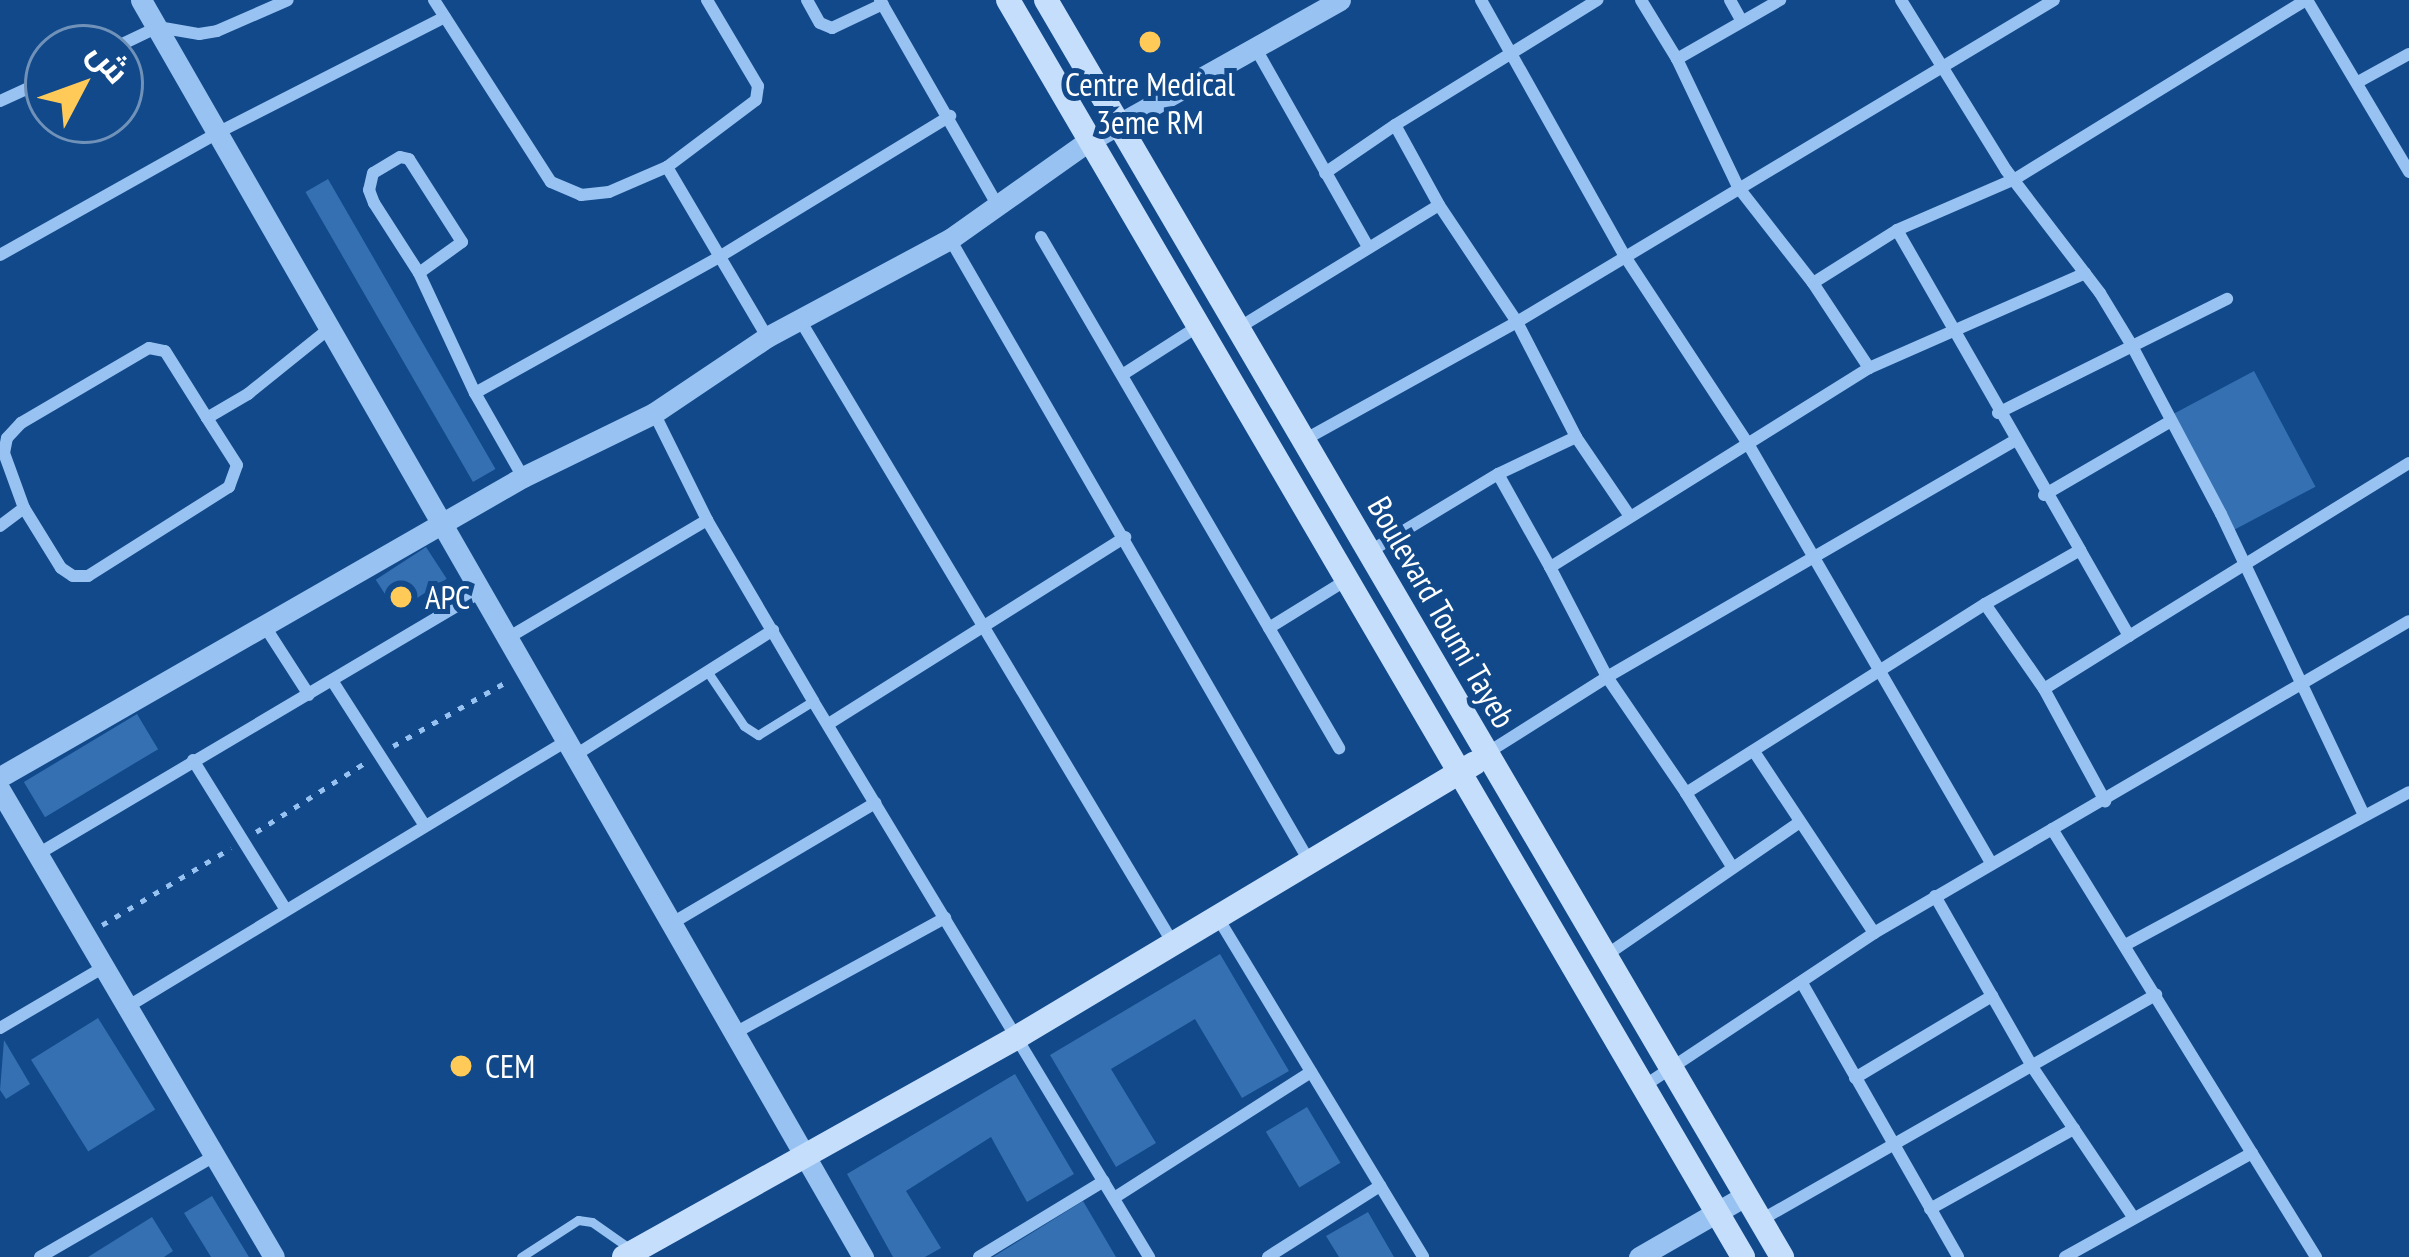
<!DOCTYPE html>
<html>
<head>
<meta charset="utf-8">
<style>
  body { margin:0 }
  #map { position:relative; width:2409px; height:1257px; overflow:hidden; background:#11498a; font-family:"PT Sans Narrow",Cairo,sans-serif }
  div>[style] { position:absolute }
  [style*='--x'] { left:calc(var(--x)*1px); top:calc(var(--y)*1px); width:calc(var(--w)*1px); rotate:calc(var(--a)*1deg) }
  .building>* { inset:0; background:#3470b2; transform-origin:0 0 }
  .path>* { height:4.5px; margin-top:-2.25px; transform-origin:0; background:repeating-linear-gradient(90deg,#97c2f1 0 6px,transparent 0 15px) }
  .service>* { height:9px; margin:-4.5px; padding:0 4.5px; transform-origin:4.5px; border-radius:4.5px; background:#97c2f1 }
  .minor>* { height:12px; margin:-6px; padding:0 6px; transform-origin:6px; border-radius:6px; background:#97c2f1 }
  .tertiary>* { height:21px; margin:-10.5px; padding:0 10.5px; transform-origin:10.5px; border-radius:10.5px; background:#97c2f1 }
  .secondary>* { height:24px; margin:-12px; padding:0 12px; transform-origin:12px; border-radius:12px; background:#c5defc }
  .dots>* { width:33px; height:33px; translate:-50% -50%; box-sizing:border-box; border:6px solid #11498a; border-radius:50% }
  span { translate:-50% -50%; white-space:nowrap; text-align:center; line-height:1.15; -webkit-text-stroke:10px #11498a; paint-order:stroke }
  .poi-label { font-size:33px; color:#fff }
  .left { translate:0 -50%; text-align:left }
  .street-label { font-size:33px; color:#fff }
  .north { position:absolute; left:24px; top:24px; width:120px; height:120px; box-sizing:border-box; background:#11498a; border:3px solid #7092b9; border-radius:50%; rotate:49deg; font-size:33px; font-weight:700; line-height:48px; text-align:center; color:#fff }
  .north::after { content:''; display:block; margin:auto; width:42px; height:54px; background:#ffca57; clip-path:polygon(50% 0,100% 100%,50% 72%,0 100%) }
</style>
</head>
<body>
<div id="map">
  <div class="building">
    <div style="left:328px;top:179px;width:335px;height:26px;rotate:60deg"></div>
    <div style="left:2254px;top:371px;width:131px;height:92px;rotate:62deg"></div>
    <div style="left:426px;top:547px;width:38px;height:60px;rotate:57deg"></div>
    <div style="left:137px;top:714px;width:41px;height:132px;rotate:59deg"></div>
    <div style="clip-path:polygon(1220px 954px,1289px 1071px,1242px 1098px,1195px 1019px,1111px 1069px,1156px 1143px,1116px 1167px,1050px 1055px)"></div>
    <div style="left:98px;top:1018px;width:108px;height:79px;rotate:58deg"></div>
    <div style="clip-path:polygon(4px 1040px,30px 1084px,6px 1099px,0 1090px)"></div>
    <div style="clip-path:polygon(1015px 1074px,1074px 1174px,1027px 1202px,991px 1137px,906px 1191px,941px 1248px,925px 1257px,893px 1257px,847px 1174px)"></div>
    <div style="left:1307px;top:1107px;width:65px;height:48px;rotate:59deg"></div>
    <div style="clip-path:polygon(212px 1196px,249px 1257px,211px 1257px,184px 1213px)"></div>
    <div style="clip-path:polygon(1083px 1201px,1116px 1257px,993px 1257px)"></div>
    <div style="clip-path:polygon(1368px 1212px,1394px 1257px,1339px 1257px,1326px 1236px)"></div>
    <div style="clip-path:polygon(152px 1217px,173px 1251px,164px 1257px,88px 1257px)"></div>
  </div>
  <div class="path">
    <div style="--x:393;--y:746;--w:132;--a:-29.5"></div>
    <div style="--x:256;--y:832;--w:133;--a:-32.4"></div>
    <div style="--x:102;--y:925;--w:150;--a:-30.8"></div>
  </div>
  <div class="service">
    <div style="--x:707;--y:671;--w:66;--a:56.1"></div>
    <div style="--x:744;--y:726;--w:17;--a:33"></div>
    <div style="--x:758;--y:735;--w:65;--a:-31.7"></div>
    <div style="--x:521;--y:1257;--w:68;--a:-33"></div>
    <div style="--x:578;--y:1220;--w:14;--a:8"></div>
    <div style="--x:592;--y:1222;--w:49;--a:35"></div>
  </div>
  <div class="minor">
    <div style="--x:434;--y:0;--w:216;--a:57.3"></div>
    <div style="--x:551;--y:182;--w:33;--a:23"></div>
    <div style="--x:581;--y:195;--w:28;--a:-6"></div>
    <div style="--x:609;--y:192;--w:63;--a:-23.3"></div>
    <div style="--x:667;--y:167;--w:111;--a:-37"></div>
    <div style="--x:756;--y:100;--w:14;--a:-82"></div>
    <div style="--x:758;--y:86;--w:100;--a:-120.7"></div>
    <div style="--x:807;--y:0;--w:26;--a:61"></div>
    <div style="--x:820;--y:23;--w:13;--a:23"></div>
    <div style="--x:832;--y:28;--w:56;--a:-25.2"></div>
    <div style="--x:880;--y:0;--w:235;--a:60.2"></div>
    <div style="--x:1481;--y:0;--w:292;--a:60.7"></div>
    <div style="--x:1624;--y:255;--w:224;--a:56.7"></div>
    <div style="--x:1747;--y:442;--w:487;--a:59.9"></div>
    <div style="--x:1641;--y:0;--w:69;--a:58.6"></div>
    <div style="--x:1677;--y:59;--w:142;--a:64.5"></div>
    <div style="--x:1738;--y:187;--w:122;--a:52"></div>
    <div style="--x:1813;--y:283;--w:102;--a:56.6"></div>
    <div style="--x:1869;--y:368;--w:376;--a:148"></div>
    <div style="--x:1550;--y:567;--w:124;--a:62.6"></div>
    <div style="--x:1607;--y:677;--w:140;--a:55.7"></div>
    <div style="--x:1686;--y:793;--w:354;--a:-32.3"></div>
    <div style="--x:1985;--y:604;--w:103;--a:55.2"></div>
    <div style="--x:2044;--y:689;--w:128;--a:61.4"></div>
    <div style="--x:1730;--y:0;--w:23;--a:61"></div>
    <div style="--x:1901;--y:0;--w:200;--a:58.3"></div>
    <div style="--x:2006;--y:170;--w:155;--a:52.6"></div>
    <div style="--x:2100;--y:293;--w:60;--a:58.7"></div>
    <div style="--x:2131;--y:344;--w:192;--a:62.1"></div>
    <div style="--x:2221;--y:514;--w:333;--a:64.6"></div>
    <div style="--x:2307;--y:0;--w:200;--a:59.3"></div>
    <div style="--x:114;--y:48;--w:49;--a:-25.5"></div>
    <div style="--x:158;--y:27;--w:42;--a:9.7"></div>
    <div style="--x:199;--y:34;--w:18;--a:-9"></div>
    <div style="--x:217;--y:31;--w:77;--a:-23.6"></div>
    <div style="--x:1256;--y:49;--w:227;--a:60.5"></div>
    <div style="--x:1677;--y:59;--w:119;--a:-29.8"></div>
    <div style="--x:2358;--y:82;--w:58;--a:-28.8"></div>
    <div style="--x:0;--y:101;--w:53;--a:-24.6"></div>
    <div style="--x:667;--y:167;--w:197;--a:59.5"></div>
    <div style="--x:1325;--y:173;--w:85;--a:-34.4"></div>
    <div style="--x:1439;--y:205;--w:91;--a:-118.8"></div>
    <div style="--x:1395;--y:125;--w:238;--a:-31.7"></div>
    <div style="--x:1897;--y:230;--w:369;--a:60.2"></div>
    <div style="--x:1041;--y:237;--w:592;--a:59.75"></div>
    <div style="--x:950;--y:239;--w:718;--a:60.01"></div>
    <div style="--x:0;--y:255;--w:253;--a:-29.3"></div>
    <div style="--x:221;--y:131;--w:251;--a:-27"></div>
    <div style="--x:419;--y:273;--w:53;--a:-35.8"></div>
    <div style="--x:462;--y:242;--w:98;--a:-122.6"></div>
    <div style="--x:409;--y:159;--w:9;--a:-167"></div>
    <div style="--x:400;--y:157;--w:31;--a:149"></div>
    <div style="--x:373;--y:173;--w:17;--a:103"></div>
    <div style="--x:369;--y:190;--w:14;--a:69"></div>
    <div style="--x:374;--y:203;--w:83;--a:57.3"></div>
    <div style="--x:419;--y:273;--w:132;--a:65"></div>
    <div style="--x:475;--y:393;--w:97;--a:60.3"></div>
    <div style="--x:1813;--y:283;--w:99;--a:-32.2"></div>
    <div style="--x:1897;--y:230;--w:129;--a:-23.4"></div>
    <div style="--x:2015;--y:179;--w:342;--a:-31.6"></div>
    <div style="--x:800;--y:320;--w:728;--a:59.1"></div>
    <div style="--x:1240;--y:327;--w:233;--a:-31.5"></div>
    <div style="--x:1439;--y:205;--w:141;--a:56.3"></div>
    <div style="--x:1517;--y:322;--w:129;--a:62.8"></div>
    <div style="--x:1576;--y:437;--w:86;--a:154.6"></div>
    <div style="--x:1869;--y:368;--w:236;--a:-23.7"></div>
    <div style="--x:1122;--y:375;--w:89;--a:-32.6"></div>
    <div style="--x:475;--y:393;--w:279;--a:-29.1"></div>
    <div style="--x:719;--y:257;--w:271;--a:-31.4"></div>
    <div style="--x:654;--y:413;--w:119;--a:63.6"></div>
    <div style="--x:707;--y:520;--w:210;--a:59.6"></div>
    <div style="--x:813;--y:701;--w:650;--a:58.85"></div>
    <div style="--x:1998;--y:413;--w:256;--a:-26.5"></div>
    <div style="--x:1576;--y:437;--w:94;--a:55.8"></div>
    <div style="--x:1304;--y:440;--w:244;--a:-29"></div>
    <div style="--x:1517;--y:322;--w:626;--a:-30.95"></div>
    <div style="--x:2044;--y:495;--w:147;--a:-30.2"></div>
    <div style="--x:24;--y:508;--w:59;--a:-110"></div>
    <div style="--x:4;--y:453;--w:15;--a:-79"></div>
    <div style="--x:7;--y:438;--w:21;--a:-47"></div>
    <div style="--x:21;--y:423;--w:148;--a:-30.4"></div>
    <div style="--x:149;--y:348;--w:16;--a:11"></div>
    <div style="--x:165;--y:351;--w:79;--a:57.9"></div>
    <div style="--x:0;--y:526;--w:30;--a:-37"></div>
    <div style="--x:24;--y:508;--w:70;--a:58.3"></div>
    <div style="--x:61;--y:568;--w:14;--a:34"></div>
    <div style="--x:73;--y:576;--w:15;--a:0"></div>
    <div style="--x:88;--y:576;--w:167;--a:-32.3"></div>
    <div style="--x:229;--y:487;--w:23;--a:-70"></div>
    <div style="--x:237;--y:465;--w:56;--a:-122.6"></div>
    <div style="--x:207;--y:418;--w:48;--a:-30.3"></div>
    <div style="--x:248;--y:394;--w:107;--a:-38.9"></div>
    <div style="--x:1369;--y:552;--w:151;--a:-31.2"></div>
    <div style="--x:1498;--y:474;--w:107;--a:60.8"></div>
    <div style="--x:1985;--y:604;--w:109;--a:-29.6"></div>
    <div style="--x:2080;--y:550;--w:99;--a:60.3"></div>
    <div style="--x:2129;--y:636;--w:100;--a:148.1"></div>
    <div style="--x:264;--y:625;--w:83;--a:57.3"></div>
    <div style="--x:1269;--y:628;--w:93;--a:-31.8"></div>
    <div style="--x:511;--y:636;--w:228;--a:-30.6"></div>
    <div style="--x:2129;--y:636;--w:329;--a:-31.7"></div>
    <div style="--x:333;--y:682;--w:167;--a:57.4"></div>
    <div style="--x:830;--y:723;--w:349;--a:-32.2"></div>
    <div style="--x:1487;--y:753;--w:142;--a:-32.3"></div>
    <div style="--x:1607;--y:677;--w:470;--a:-30.1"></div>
    <div style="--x:1755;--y:753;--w:216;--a:56.5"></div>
    <div style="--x:577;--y:754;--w:232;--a:-32.3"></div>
    <div style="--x:193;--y:760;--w:173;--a:58.2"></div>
    <div style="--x:1686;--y:793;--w:85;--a:58"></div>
    <div style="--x:2052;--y:829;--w:503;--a:58.33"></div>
    <div style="--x:38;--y:854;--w:516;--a:-30.64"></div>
    <div style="--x:1935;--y:896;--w:198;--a:60.3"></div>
    <div style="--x:2033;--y:1068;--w:179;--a:56.1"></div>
    <div style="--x:1218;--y:918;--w:396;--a:58.8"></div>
    <div style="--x:674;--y:922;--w:234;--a:-30.6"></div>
    <div style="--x:2127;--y:944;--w:320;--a:-28.3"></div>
    <div style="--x:1605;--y:956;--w:233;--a:-34.5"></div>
    <div style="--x:1802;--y:983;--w:315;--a:60.3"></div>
    <div style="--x:127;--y:1007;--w:516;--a:-31.19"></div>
    <div style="--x:0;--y:1028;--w:121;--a:-30.4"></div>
    <div style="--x:733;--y:1034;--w:242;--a:-28.7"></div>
    <div style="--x:1855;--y:1078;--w:160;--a:-30.9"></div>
    <div style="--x:1644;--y:1086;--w:276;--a:-33.6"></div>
    <div style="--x:1874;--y:933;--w:619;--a:-30.25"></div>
    <div style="--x:1114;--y:1198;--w:234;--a:-32.6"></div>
    <div style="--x:1930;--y:1209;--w:165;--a:-29.1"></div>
    <div style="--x:1761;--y:1220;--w:455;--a:-29.7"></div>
    <div style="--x:40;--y:1257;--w:201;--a:-30.1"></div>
    <div style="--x:979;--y:1257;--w:146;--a:-31.3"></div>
    <div style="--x:1268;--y:1257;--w:133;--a:-32.4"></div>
    <div style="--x:2065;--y:1257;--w:214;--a:-29.1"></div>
  </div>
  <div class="tertiary">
    <div style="--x:141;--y:0;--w:1450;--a:60.13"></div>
    <div style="--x:0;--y:777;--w:603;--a:-29.84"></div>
    <div style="--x:523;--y:477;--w:146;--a:-26"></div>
    <div style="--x:654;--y:413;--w:136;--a:-33.9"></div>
    <div style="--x:767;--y:337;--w:208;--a:-28.2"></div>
    <div style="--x:950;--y:239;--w:168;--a:-35.3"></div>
    <div style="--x:1087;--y:142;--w:290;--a:-29.3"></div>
    <div style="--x:0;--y:790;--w:541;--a:59.6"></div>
    <div style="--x:1639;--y:1257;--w:122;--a:-29.9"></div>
  </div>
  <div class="secondary">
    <div style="--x:1008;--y:0;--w:1456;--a:59.68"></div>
    <div style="--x:1046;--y:0;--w:1457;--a:59.65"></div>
    <div style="--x:624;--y:1257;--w:453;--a:-29.2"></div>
    <div style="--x:1019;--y:1036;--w:531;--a:-30.91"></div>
  </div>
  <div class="dots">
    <div style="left:1150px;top:42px;background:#ffca57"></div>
    <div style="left:401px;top:597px;background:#ffca57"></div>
    <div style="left:461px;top:1066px;background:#ffca57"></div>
  </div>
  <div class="poi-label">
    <span style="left:1150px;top:103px">Centre Medical<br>3eme RM</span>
    <span class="left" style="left:425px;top:597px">APC</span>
    <span class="left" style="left:485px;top:1066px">CEM</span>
  </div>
  <div class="street-label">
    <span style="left:1442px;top:612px;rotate:60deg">Boulevard Toumi Tayeb</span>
  </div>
  <div class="north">ش</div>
</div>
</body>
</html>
